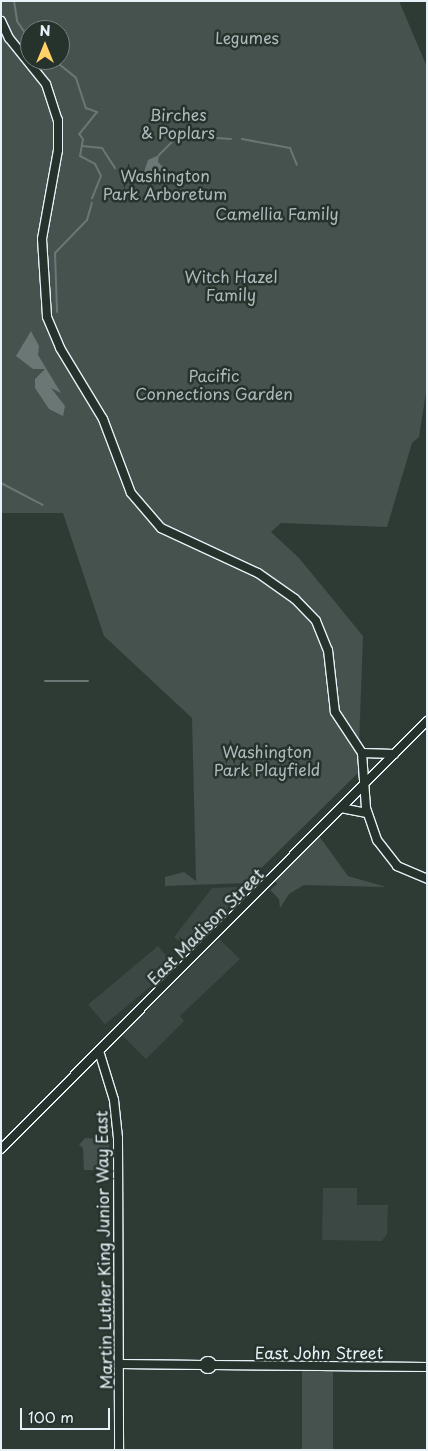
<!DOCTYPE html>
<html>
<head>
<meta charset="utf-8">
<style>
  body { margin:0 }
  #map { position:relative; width:428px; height:1451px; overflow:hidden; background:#2e3b35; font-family:"Playpen Sans",sans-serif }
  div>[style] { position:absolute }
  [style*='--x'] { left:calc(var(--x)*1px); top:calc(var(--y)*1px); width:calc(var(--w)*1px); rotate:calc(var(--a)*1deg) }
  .built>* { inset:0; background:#3b4843; transform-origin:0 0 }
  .green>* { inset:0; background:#45524e; transform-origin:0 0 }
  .water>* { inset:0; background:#6b7775 }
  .stream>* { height:2px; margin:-1px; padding:0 1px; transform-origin:1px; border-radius:1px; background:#6b7775 }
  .roads { filter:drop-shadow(1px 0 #e8f1f8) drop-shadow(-1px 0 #e8f1f8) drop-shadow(0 1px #e8f1f8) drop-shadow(0 -1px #e8f1f8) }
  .secondary>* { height:8px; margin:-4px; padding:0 4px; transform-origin:4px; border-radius:4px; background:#26332d }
  .secondary>.ring { margin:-4px; padding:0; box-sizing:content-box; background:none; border:8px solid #26332d; border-radius:50% }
  span { translate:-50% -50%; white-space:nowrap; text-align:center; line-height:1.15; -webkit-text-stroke:5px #26332d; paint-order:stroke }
  .park-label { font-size:16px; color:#afb9bc }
  .street-label { font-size:16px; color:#e8f1f8 }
  .frame { position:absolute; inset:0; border:2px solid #e8f1f8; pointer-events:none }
  .north { position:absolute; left:20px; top:20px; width:50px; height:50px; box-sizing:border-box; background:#26332d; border:1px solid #747f7e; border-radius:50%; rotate:0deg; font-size:14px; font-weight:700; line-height:20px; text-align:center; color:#e8f1f8 }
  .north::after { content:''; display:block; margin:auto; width:18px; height:22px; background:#ffd166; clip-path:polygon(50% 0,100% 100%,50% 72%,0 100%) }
  .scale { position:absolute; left:20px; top:1408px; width:90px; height:22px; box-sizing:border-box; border:2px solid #e8f1f8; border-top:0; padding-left:6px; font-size:15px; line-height:18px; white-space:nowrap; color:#e8f1f8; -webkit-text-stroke:4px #26332d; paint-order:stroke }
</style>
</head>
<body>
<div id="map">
  <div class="built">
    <div style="clip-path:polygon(238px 887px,243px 893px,188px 949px,174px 937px,212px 888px)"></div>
    <div style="clip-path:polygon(219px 939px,240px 959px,180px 1016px,184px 1021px,146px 1059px,122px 1035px)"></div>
    <div style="left:158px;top:946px;width:26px;height:91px;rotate:50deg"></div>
    <div style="clip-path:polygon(323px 1188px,357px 1188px,357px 1205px,388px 1205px,387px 1234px,382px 1241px,322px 1240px)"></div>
  </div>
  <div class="green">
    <div style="clip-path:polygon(evenodd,1px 1px,399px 1px,427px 67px,427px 386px,419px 437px,412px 443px,387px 527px,281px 523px,271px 532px,299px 558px,363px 636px,358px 773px,246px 883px,165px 886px,165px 877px,184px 872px,196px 881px,192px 718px,104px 636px,63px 513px,1px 513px,1px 1px,30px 30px,60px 30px,60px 60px,30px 60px,30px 30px)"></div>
    <div style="clip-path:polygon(319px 836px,348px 876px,386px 887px,304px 885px,289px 894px,280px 908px,279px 899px,270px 890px,277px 884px,275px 881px)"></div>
    <div style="clip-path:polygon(85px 1138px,109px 1139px,109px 1170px,84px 1170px,83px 1148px,79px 1145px)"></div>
    <div style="left:302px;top:1370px;width:31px;height:80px"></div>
  </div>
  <div class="water">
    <div style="clip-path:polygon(159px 155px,158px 162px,167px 171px,147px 178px,144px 172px,148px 160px)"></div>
    <div style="clip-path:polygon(31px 331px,39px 346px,38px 355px,61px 393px,51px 388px,65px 406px,63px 416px,49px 409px,35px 388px,35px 379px,45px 369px,33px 369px,16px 356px)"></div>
  </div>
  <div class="stream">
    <div style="--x:14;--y:1;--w:20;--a:81"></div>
    <div style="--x:17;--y:21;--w:23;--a:56"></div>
    <div style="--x:54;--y:60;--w:28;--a:39"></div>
    <div style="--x:76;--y:78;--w:32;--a:72"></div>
    <div style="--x:86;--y:108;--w:12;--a:20"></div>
    <div style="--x:97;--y:112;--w:28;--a:129"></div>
    <div style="--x:79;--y:134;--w:6;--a:51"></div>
    <div style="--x:83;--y:139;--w:17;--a:100"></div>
    <div style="--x:80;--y:156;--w:17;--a:28"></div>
    <div style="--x:95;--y:164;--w:13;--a:63"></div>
    <div style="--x:101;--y:176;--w:24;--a:112"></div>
    <div style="--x:192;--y:133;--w:9;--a:-27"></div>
    <div style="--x:200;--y:129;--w:18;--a:29"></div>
    <div style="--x:216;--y:138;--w:15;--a:4"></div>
    <div style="--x:242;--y:139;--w:49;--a:10.6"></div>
    <div style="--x:290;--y:148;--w:18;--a:68"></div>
    <div style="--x:82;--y:146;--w:20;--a:6"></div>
    <div style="--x:102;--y:148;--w:24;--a:57"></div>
    <div style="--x:159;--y:155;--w:27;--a:-45"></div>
    <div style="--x:178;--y:136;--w:10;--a:-6"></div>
    <div style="--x:57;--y:312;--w:59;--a:-91.9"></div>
    <div style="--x:55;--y:253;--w:46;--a:-45.9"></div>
    <div style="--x:87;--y:220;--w:18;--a:-74"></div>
    <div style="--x:1;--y:483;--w:47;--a:27.6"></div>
    <div style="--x:45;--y:681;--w:43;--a:0"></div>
  </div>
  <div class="roads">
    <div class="secondary">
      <div style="--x:1;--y:21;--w:19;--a:65"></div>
      <div style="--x:9;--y:38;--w:59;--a:51.2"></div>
      <div style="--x:46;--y:84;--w:38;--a:72"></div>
      <div style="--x:58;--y:120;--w:30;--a:90"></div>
      <div style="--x:58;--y:150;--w:90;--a:100.2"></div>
      <div style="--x:42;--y:239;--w:78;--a:86.3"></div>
      <div style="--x:47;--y:317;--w:34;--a:67"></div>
      <div style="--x:60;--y:348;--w:83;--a:58.8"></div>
      <div style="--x:103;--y:419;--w:79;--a:69.3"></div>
      <div style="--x:131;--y:493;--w:46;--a:49.4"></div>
      <div style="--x:161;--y:528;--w:107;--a:24.9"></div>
      <div style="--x:258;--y:573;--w:45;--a:35.1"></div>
      <div style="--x:295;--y:599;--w:30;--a:46"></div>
      <div style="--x:316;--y:621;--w:31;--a:68"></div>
      <div style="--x:328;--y:650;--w:62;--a:83.6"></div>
      <div style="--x:335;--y:712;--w:49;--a:56.6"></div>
      <div style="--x:362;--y:753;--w:55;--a:85.8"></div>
      <div style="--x:366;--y:808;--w:34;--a:71"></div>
      <div style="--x:377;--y:840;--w:33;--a:52"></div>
      <div style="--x:397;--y:866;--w:33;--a:23"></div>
      <div style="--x:362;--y:753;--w:32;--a:2"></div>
      <div style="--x:341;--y:808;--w:25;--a:11"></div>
      <div style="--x:99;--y:1051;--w:51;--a:73"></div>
      <div style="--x:114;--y:1100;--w:38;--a:84"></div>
      <div style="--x:118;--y:1138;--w:312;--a:89.8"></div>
      <div style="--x:1;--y:1149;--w:604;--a:-45.13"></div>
      <div class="ring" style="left:204px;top:1361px;width:0;height:0"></div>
      <div style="--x:120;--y:1364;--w:83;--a:0.7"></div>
      <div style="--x:212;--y:1365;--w:215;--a:0.5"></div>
    </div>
  </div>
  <div class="park-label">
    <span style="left:247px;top:37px">Legumes</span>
    <span style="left:178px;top:123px">Birches<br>&amp; Poplars</span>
    <span style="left:165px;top:184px">Washington<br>Park Arboretum</span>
    <span style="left:277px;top:213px">Camellia Family</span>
    <span style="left:231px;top:285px">Witch Hazel<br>Family</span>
    <span style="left:214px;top:384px">Pacific<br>Connections Garden</span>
    <span style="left:267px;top:760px">Washington<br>Park Playfield</span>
  </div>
  <div class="street-label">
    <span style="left:205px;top:926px;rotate:-45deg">East Madison Street</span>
    <span style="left:103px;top:1250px;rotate:-91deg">Martin Luther King Junior Way East</span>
    <span style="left:319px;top:1352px">East John Street</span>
  </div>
  <div class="frame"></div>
  <div class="north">N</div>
  <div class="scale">100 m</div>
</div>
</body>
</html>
